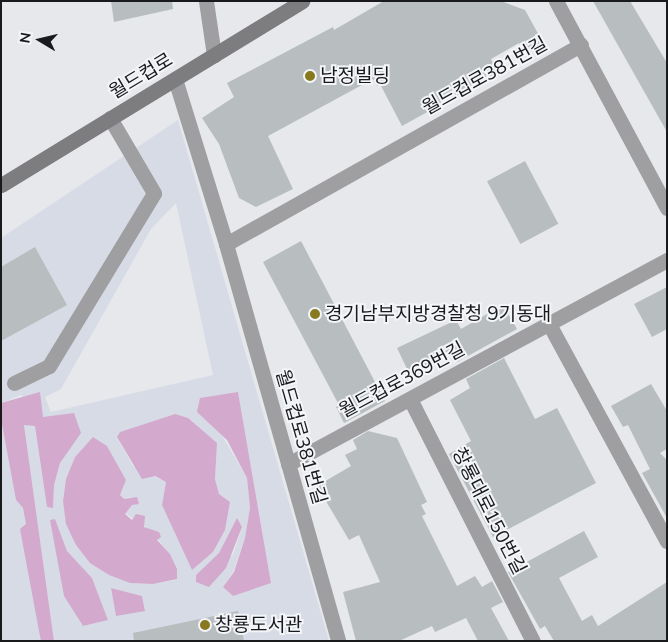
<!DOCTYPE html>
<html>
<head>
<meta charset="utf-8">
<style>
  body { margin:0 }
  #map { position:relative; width:668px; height:642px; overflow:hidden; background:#e6e8ec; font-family:Mulish,"Noto Sans KR",sans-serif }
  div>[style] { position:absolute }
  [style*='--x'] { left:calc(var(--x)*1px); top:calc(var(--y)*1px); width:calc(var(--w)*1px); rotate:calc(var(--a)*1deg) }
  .built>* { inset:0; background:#d6dbe6 }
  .green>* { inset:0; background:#d3a9cd }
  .building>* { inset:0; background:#b8bdbf; transform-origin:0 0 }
  .street>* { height:15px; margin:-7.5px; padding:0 7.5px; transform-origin:7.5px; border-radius:7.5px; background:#9f9fa1 }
  .secondary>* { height:15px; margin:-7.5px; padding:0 7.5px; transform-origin:7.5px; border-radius:7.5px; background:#7d7c7f }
  .dots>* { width:14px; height:14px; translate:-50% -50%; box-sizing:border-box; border:2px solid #f3f5f9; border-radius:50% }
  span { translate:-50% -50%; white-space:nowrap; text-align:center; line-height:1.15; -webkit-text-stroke:4px #f3f5f9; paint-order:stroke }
  .street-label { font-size:19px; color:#191a1c }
  .poi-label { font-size:19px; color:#191a1c }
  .left { translate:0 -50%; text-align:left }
  .frame { position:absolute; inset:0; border:2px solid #191a1c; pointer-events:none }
  .north { position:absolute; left:15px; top:15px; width:50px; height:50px; -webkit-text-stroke:4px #f3f5f9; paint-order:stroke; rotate:279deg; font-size:14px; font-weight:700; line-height:20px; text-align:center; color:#191a1c }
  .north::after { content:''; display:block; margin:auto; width:18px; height:22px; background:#191a1c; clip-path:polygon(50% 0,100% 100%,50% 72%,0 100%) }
</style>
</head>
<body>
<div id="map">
  <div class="built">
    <div style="clip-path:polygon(evenodd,178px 120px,329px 641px,54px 641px,24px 425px,35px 425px,47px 507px,53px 508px,54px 485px,60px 463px,71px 443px,21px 395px,1px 403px,1px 238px,178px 120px,176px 203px,213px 375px,51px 412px,45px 397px,61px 389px,151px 229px,176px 203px,178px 120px,238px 393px,271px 582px,233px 596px,223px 587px,233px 572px,245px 538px,250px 508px,247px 478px,200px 398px,238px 393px,178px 120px,175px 414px,217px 443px,215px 479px,219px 494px,230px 502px,225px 530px,213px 552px,192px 570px,162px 505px,166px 482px,133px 466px,117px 438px,120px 432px,175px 414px,178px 120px,93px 437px,107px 446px,126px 480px,120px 495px,124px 499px,131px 497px,132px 505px,125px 513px,150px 530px,170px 554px,177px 569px,175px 580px,153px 584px,130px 583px,109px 575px,90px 562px,76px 545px,63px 501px,66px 479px,75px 457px,93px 437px,178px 120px,55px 519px,67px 551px,92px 578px,108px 620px,83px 626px,64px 596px,51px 521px,55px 519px,178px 120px,237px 519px,242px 528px,233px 555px,196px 575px,219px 553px,237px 519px,178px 120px,111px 588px,142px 596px,145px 610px,116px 616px,111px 588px)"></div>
    <div style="clip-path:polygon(1px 419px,16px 500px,23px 508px,26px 524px,41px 641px,1px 641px)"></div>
  </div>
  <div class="green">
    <div style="clip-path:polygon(40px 392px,43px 417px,74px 413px,81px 433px,60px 463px,54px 485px,53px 508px,47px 507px,35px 426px,24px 425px,54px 641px,41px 641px,39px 631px,20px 529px,26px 524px,23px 508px,16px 500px,1px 419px,1px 403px)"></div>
    <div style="clip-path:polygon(238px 392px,271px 583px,233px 596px,223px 587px,234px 572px,245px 538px,250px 508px,247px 478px,227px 440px,197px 412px,200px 398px)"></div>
    <div style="clip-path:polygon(175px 414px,188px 418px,217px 443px,215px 479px,219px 494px,230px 502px,225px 530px,213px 552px,192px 570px,162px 505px,166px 482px,155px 476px,142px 479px,117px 437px,120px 432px)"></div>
    <div style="clip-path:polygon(93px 437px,107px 446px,126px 480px,120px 495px,124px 499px,137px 497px,139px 504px,132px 505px,125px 514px,132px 520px,136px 514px,145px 516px,144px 527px,159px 532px,161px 537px,157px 540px,170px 554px,177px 569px,177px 579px,153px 584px,130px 583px,109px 575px,90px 563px,76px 545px,66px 524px,63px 501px,66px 479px,75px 457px)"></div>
    <div style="clip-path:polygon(237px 518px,242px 527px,226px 568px,209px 587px,196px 582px,196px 575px,219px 553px)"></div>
    <div style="clip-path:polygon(55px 519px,67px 551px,92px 578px,108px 620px,83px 626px,64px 596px,50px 520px)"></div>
    <div style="clip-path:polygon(111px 588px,142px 596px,145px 611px,116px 616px)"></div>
  </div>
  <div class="building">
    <div style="clip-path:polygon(111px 1px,172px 1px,173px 9px,114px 22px)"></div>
    <div style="clip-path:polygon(384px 1px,501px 1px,525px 10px,541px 39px,536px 49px,526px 55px,519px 43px,491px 59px,498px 73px,402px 126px,380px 84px,377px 86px,373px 79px,268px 136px,293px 189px,256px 207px,239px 198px,219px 144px,202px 118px,234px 97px,227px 83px,333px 27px,334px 30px)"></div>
    <div style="clip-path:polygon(593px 1px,630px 1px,667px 63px,667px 132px)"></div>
    <div style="left:525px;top:161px;width:71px;height:43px;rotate:62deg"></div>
    <div style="clip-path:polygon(301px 241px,385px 401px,344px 423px,336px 407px,339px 405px,263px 262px)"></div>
    <div style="clip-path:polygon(35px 247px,67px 305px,1px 341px,1px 267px)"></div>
    <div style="clip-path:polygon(667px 287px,667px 329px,652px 337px,634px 304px)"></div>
    <div style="clip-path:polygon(503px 305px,517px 329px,457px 362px,453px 354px,410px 375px,397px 348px,456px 320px,461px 329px)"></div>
    <div style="clip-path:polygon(504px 358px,535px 419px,557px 408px,596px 483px,493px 537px,449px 454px,471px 441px,450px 400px,470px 388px,466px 379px)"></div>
    <div style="clip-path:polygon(651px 384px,667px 411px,667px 449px,660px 453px,667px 460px,667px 518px,642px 473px,650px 469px,628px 425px,623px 427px,611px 406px)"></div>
    <div style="clip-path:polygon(368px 431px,397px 438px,427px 502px,421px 505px,426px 514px,422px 516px,457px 586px,475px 576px,482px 587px,492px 581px,503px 602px,491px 608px,509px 641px,478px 641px,466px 618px,435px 632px,432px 626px,399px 641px,356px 641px,343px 592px,380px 582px,359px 535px,349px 540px,317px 486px,351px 466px,345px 455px,357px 449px,353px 440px)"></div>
    <div style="clip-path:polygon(584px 531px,598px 557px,559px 578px,582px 621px,592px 615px,598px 626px,667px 582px,667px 641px,554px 641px,545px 626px,540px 629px,508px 572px)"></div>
    <div style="clip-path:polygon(238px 611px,244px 641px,134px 641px,133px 633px)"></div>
  </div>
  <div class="street">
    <div style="--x:206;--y:1;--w:55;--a:81.6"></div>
    <div style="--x:556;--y:1;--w:235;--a:61.8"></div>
    <div style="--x:175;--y:79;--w:173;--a:72.8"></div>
    <div style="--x:226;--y:244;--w:412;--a:74.2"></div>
    <div style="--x:226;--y:244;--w:407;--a:-29.3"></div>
    <div style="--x:549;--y:324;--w:247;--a:61.5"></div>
    <div style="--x:14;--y:383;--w:39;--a:-26"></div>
    <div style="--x:49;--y:366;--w:202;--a:-58.7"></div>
    <div style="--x:154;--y:193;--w:87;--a:-120.4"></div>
    <div style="--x:410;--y:399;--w:271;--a:63.1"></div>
    <div style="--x:288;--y:464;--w:430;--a:-28.3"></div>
  </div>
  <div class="secondary">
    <div style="--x:1;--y:185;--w:353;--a:-31.4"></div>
  </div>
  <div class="dots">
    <div style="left:310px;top:76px;background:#89791e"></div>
    <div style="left:315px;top:314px;background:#89791e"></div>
    <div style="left:205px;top:625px;background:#89791e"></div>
  </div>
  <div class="street-label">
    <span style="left:141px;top:76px;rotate:-31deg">월드컵로</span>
    <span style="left:485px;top:76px;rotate:-29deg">월드컵로381번길</span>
    <span style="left:402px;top:380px;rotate:-28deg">월드컵로369번길</span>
    <span style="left:301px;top:437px;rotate:74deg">월드컵로381번길</span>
    <span style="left:489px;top:511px;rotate:63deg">창룡대로150번길</span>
  </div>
  <div class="poi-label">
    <span class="left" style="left:320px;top:76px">남정빌딩</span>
    <span class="left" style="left:325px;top:314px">경기남부지방경찰청 9기동대</span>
    <span class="left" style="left:215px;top:625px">창룡도서관</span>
  </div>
  <div class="frame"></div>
  <div class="north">N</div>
</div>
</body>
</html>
